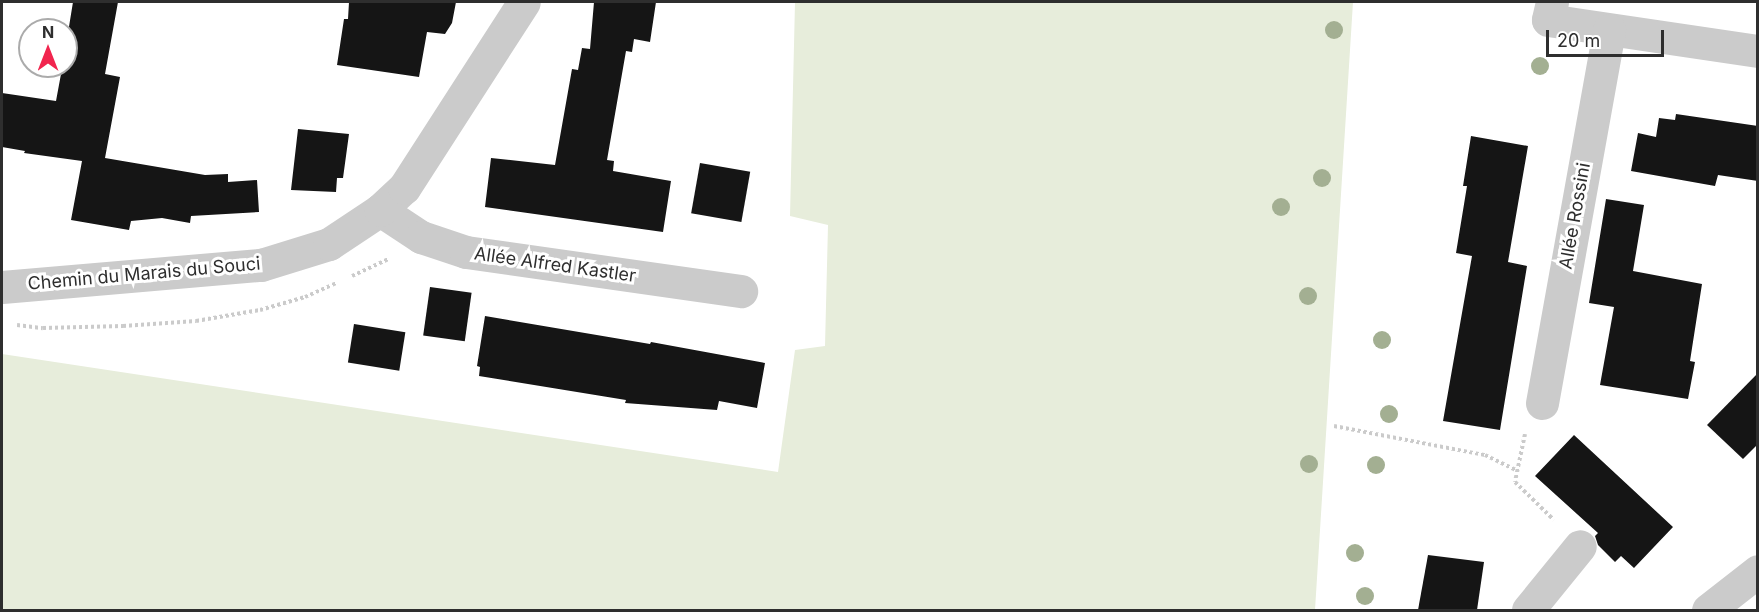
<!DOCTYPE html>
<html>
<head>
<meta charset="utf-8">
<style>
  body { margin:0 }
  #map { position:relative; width:1759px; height:612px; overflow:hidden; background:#fff; font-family:Inter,sans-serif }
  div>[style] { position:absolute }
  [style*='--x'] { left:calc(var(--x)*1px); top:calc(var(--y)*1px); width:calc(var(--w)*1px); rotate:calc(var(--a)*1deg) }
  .green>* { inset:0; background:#e7eddb }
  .building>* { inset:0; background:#151515; transform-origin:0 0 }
  .path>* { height:4px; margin-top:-2px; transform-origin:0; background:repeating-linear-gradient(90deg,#cbcbcb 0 3px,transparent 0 6px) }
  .minor>* { height:33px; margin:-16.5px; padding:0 16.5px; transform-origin:16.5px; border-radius:16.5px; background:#cbcbcb }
  .tertiary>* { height:33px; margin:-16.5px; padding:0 16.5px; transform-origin:16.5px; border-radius:16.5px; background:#cbcbcb }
  .trees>* { width:18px; height:18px; margin:-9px; border-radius:50%; background:#a3af92 }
  span { translate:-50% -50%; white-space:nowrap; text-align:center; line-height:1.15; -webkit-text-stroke:6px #fff; paint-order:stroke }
  .street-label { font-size:18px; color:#2e2e2e }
  .frame { position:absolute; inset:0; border:3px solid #2e2e2e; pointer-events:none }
  .north { position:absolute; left:18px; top:18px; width:60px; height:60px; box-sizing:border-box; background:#fff; border:2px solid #ababab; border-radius:50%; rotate:0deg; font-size:16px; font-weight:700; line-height:24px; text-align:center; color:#2e2e2e }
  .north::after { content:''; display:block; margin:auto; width:21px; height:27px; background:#f1254e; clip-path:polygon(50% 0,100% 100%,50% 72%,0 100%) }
  .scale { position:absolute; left:1546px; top:30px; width:118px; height:27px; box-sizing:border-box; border:3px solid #2e2e2e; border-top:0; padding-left:8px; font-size:18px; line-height:21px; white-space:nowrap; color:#2e2e2e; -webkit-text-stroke:4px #fff; paint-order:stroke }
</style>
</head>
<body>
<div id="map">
  <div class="green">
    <div style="clip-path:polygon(795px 2px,1353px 2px,1315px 610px,2px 610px,2px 354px,778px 472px,795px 350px,825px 346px,828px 225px,790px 216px)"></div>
  </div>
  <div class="building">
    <div style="clip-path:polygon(73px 2px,118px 2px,105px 74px,120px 77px,105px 158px,205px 175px,228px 174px,228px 182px,257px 180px,259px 212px,191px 216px,190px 223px,162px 218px,131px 221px,129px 230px,71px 220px,82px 161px,24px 153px,25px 151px,2px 147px,2px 93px,56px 101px,61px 74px,63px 66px,66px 66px,66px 45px)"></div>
    <div style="clip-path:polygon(349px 2px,456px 2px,452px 23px,445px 34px,427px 32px,419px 77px,337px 65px,344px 19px,348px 19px)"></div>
    <div style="clip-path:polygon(594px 2px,656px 2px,650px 42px,634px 39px,632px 52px,626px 51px,607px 160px,614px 161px,613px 171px,671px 181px,663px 232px,485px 207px,491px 158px,555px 165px,572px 69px,578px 70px,582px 48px,590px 49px)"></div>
    <div style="clip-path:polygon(1676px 114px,1758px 126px,1758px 181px,1718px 175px,1715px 186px,1631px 171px,1638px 133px,1656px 137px,1659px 118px,1675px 120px)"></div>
    <div style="clip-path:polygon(298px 129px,349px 134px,343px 178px,337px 178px,336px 192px,291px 190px)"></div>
    <div style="clip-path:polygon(1471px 136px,1528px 146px,1508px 262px,1527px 266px,1500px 430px,1443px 421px,1472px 256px,1456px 253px,1467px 186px,1463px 186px)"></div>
    <div style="left:700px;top:163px;width:51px;height:51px;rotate:10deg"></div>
    <div style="clip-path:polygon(1606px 199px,1644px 205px,1633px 271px,1702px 284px,1690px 361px,1695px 362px,1688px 399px,1600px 385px,1614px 307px,1589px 303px)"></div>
    <div style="left:430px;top:287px;width:42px;height:49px;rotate:8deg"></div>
    <div style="clip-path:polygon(485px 316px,650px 344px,651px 342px,765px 363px,757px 408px,719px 401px,717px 410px,625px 403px,626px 400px,479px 376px,480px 367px,477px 366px)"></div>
    <div style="left:354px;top:324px;width:52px;height:39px;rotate:9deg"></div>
    <div style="clip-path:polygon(1758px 373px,1758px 444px,1743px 459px,1707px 425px)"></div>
    <div style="clip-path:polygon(1574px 435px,1673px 527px,1634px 568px,1621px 556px,1615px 562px,1598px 545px,1595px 536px,1598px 533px,1535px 476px)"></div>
    <div style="clip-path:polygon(1428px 555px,1484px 562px,1477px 610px,1418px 610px)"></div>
  </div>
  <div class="path">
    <div style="--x:352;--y:276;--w:40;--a:-25"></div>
    <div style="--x:17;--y:325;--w:26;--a:7"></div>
    <div style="--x:43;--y:328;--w:80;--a:-1.4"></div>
    <div style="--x:123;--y:326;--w:73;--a:-3.9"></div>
    <div style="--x:196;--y:321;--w:65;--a:-9.8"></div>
    <div style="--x:260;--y:310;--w:47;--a:-16.1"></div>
    <div style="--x:305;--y:297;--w:35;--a:-24"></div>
    <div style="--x:1334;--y:426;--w:154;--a:10.9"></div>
    <div style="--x:1485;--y:455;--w:34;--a:26"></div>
    <div style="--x:1525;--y:434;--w:49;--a:101.8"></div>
    <div style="--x:1515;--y:482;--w:54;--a:44.3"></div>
  </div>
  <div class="minor">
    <div style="--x:1552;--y:2;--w:18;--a:103"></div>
    <div style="--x:1548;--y:20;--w:212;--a:8.4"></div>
    <div style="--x:380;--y:210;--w:49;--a:33.4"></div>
    <div style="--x:421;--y:237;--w:47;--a:18.4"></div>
    <div style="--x:466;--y:252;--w:278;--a:8.1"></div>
    <div style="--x:2;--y:287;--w:260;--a:-4.9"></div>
    <div style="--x:261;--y:265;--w:71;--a:-17.2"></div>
    <div style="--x:329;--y:244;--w:61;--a:-33.7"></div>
    <div style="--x:380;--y:210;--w:33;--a:-43"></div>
    <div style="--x:404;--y:188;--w:221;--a:-57.2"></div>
    <div style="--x:1542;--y:403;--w:379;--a:-79.8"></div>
    <div style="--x:1528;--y:610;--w:82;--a:-50.9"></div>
  </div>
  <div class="tertiary">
    <div style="--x:1708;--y:610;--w:63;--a:-38"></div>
  </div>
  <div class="trees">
    <div style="left:1334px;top:30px"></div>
    <div style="left:1540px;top:66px"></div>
    <div style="left:1322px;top:178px"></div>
    <div style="left:1281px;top:207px"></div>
    <div style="left:1308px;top:296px"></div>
    <div style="left:1382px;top:340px"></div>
    <div style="left:1389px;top:414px"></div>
    <div style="left:1309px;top:464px"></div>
    <div style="left:1376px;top:465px"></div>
    <div style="left:1355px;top:553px"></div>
    <div style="left:1365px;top:596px"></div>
  </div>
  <div class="street-label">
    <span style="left:1575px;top:216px;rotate:-80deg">Allée Rossini</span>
    <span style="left:555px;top:265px;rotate:8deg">Allée Alfred Kastler</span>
    <span style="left:144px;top:274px;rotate:-5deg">Chemin du Marais du Souci</span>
  </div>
  <div class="frame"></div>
  <div class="north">N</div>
  <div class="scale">20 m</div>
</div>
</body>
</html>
